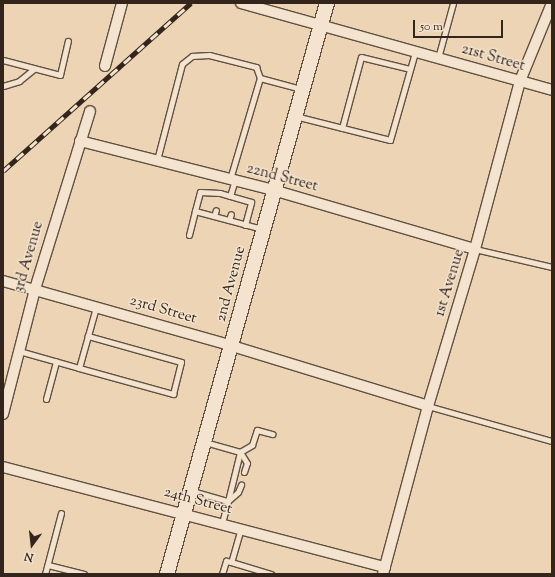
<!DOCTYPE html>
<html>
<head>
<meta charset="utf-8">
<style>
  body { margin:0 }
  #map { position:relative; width:555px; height:577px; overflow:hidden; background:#ecd4b5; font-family:"Sorts Mill Goudy",serif }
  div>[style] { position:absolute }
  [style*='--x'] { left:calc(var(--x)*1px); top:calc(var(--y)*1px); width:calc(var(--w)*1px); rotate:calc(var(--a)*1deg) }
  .roads { filter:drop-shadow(1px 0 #615142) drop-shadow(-1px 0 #615142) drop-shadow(0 1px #615142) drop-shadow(0 -1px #615142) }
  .lane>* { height:5px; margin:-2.5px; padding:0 2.5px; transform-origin:2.5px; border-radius:2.5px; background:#f3e3cf }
  .street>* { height:10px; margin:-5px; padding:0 5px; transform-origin:5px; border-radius:5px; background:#f3e3cf }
  .secondary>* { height:14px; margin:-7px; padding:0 7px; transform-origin:7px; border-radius:7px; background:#f3e3cf }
  .rail>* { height:4.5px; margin-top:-2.25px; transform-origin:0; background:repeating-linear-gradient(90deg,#f3e3cf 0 9px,#33251b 0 18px); box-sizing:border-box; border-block:1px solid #33251b }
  span { translate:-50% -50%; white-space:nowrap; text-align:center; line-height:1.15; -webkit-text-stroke:3px #f3e3cf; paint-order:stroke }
  .street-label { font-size:15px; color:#33251b }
  .frame { position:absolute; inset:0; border:4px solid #33251b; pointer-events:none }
  .north { position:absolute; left:12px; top:525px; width:40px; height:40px; -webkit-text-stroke:3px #f3e3cf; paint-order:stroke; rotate:195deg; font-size:11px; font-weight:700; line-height:16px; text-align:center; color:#33251b }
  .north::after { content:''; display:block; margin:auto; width:14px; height:18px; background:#33251b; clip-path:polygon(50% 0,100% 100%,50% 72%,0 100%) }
  .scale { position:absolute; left:413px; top:20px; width:90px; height:18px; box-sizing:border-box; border:2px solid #33251b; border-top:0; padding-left:5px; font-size:12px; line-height:14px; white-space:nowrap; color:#33251b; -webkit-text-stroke:3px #f3e3cf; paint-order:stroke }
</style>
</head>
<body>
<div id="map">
  <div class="roads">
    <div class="lane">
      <div style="--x:438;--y:58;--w:57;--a:-74.7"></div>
      <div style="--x:3;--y:60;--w:59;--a:14.7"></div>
      <div style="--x:60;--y:75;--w:35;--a:-77"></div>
      <div style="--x:3;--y:86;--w:17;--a:-17"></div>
      <div style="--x:19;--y:81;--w:19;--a:-39"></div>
      <div style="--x:295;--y:116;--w:98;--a:14.2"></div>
      <div style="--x:390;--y:140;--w:91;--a:-74.1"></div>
      <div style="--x:342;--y:128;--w:73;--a:-75"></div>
      <div style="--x:361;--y:57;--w:50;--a:13.8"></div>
      <div style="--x:157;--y:160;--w:99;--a:-75.4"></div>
      <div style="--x:182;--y:64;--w:13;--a:-39"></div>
      <div style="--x:192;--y:56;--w:17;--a:-3"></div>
      <div style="--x:209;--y:55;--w:49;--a:14.3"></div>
      <div style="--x:256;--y:67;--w:12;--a:70"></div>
      <div style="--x:260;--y:78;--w:42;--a:15"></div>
      <div style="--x:230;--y:179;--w:105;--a:-73.5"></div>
      <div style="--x:230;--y:196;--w:17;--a:-73"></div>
      <div style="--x:214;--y:216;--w:6;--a:-72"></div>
      <div style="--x:229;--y:220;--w:6;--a:-72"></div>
      <div style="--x:245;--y:225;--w:24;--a:-75"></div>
      <div style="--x:251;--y:202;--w:32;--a:-164"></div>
      <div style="--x:220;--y:193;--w:20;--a:-177"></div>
      <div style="--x:200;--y:192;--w:20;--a:105"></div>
      <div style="--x:195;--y:211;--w:69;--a:15"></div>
      <div style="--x:189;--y:235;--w:25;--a:-76"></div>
      <div style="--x:475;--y:249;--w:79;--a:13.2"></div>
      <div style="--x:19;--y:351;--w:62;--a:15.8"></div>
      <div style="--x:79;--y:368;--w:63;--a:-74.4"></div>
      <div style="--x:79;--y:368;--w:98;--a:15.5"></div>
      <div style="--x:173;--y:394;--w:33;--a:-76"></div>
      <div style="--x:181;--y:362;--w:97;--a:-164.4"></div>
      <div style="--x:46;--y:399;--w:39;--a:-75"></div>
      <div style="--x:428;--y:406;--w:129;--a:15.8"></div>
      <div style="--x:244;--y:472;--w:9;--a:-72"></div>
      <div style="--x:247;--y:463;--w:13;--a:-122"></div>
      <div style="--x:240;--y:452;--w:14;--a:-30"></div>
      <div style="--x:252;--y:445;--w:16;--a:-72"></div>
      <div style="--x:257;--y:430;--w:16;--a:15"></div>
      <div style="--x:192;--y:491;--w:37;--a:16"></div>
      <div style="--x:228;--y:501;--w:50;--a:-76.2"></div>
      <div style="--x:240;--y:452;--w:36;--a:-164"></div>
      <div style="--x:222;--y:523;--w:23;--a:-75"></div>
      <div style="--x:228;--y:501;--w:13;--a:-42"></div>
      <div style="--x:238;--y:492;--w:8;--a:-67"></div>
      <div style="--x:241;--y:528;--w:35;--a:106"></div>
      <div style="--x:231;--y:562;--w:42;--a:16.7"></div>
      <div style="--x:48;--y:565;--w:37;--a:14"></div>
      <div style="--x:45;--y:574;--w:63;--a:-75.3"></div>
      <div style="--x:222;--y:574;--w:14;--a:-73"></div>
      <div style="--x:226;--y:561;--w:5;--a:11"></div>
    </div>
    <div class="street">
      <div style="--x:241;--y:3;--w:323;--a:15.6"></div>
      <div style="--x:105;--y:66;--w:65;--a:-74.9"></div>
      <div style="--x:80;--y:141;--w:199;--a:14.2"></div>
      <div style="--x:273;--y:190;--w:210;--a:16.3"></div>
      <div style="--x:3;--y:281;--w:238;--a:15.8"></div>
      <div style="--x:232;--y:346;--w:205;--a:17"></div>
      <div style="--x:3;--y:414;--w:129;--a:-75.6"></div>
      <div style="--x:35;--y:289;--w:186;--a:-72.8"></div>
      <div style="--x:3;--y:467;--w:395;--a:14.7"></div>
      <div style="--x:383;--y:574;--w:174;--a:-75"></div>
      <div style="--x:428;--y:406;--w:164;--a:-73.3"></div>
      <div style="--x:475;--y:249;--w:174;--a:-75"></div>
      <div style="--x:520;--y:81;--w:84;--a:-67.7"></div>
    </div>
    <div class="secondary">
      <div style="--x:167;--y:574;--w:593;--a:-74.35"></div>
    </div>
  </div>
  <div class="rail">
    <div style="--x:3;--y:171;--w:252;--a:-41.8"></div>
  </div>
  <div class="street-label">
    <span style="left:493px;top:58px;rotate:16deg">21st Street</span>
    <span style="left:282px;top:178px;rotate:15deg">22nd Street</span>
    <span style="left:29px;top:257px;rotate:-74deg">3rd Avenue</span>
    <span style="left:450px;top:283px;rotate:-73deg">1st Avenue</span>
    <span style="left:231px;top:284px;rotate:-75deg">2nd Avenue</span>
    <span style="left:163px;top:310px;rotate:16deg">23rd Street</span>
    <span style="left:198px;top:501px;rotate:15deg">24th Street</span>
  </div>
  <div class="frame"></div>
  <div class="north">N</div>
  <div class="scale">50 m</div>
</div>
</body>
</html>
